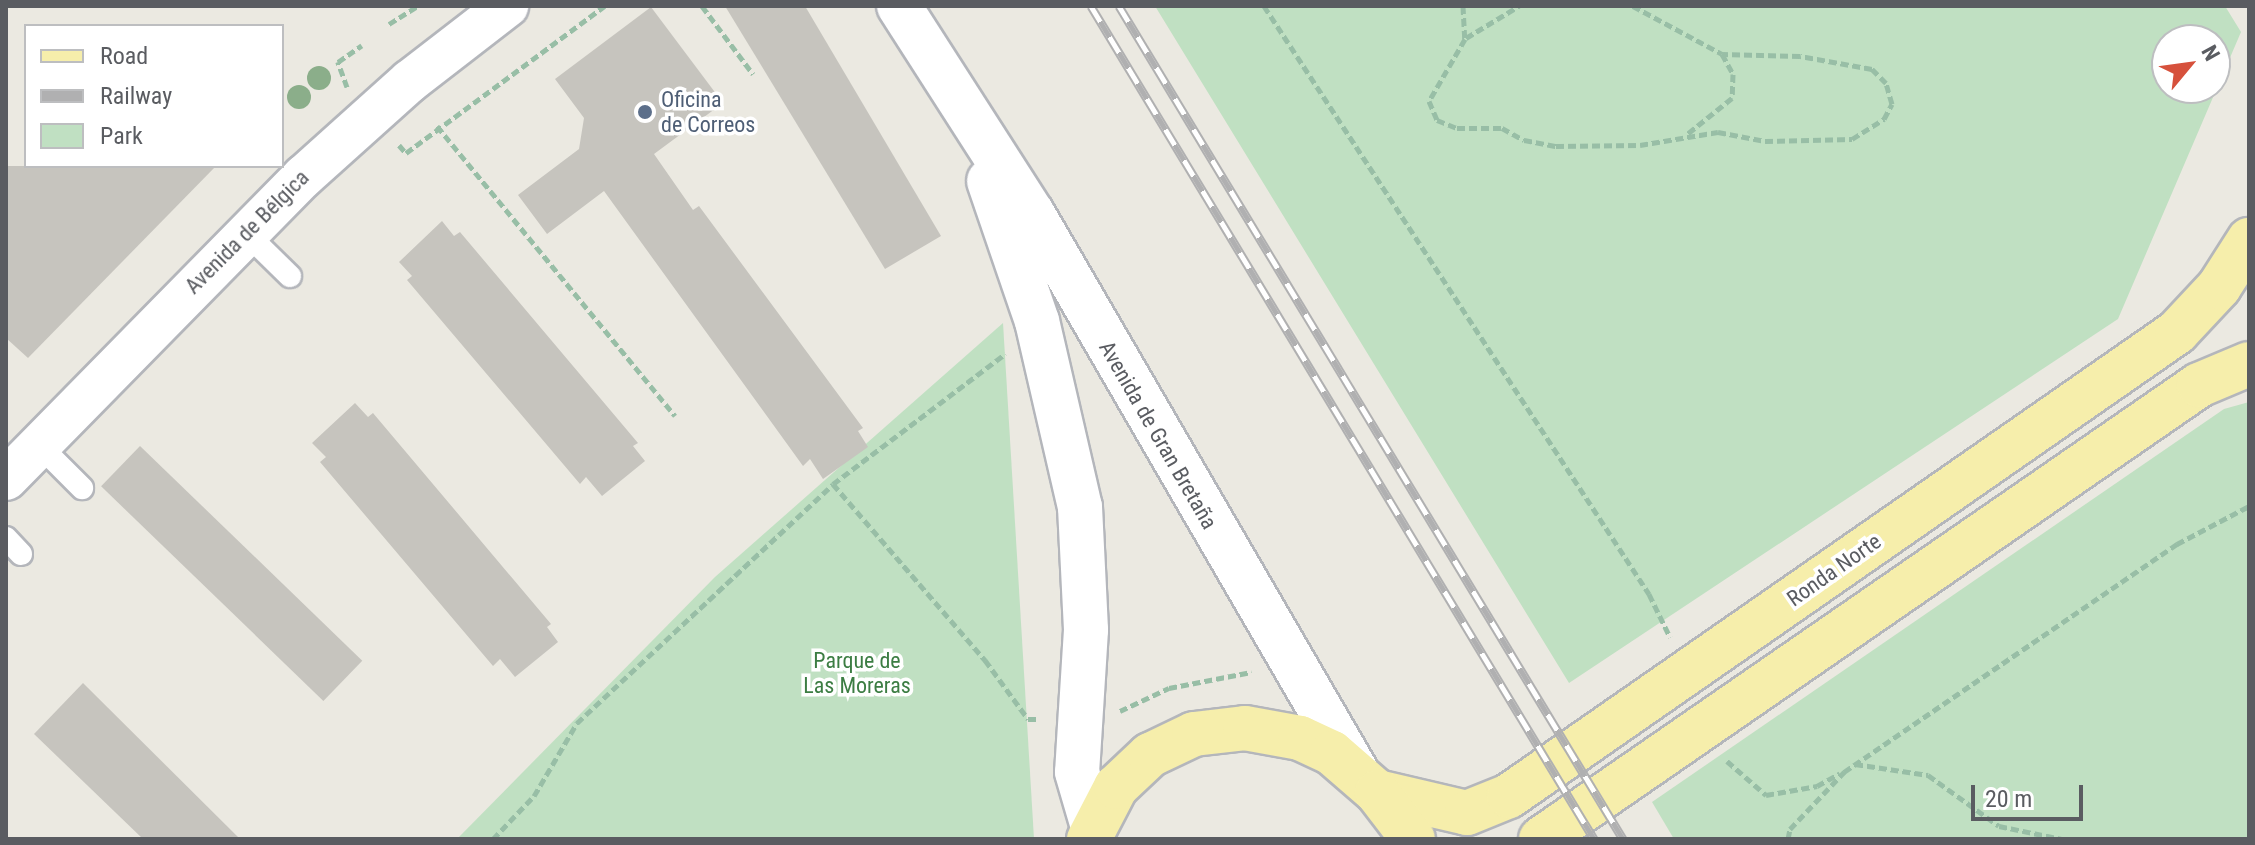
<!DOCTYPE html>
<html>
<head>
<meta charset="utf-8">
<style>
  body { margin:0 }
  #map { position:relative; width:2255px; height:845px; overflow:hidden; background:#ebe9e1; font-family:"Roboto Condensed",sans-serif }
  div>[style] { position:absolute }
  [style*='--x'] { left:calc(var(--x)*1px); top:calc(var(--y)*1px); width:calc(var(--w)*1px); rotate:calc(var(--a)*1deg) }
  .green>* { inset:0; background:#c0e0c2 }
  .building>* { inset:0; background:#c6c4be; transform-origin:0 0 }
  .path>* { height:5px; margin-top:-2.5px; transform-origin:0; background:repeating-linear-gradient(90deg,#98bea6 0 8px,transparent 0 12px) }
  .roads { filter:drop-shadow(2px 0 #b4b6bb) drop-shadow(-2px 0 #b4b6bb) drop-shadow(0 2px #b4b6bb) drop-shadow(0 -2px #b4b6bb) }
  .lane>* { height:22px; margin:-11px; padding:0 11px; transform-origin:11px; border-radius:11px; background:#fff }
  .street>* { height:42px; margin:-21px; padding:0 21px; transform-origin:21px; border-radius:21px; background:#fff }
  .secondary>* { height:44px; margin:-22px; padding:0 22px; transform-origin:22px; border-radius:22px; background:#fff }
  .primary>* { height:44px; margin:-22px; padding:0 22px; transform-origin:22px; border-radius:22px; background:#f6eeab }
  .rail>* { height:9px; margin-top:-4.5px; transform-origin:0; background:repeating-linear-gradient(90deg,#fff 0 18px,#b0b0b1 0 36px); box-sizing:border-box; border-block:2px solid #b0b0b1 }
  .trees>* { width:24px; height:24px; margin:-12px; border-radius:50%; background:#8bae8a }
  .dots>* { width:22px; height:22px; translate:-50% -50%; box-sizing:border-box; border:4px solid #fff; border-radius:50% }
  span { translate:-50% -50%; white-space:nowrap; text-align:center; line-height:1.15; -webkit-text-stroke:7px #fff; paint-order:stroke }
  .service-label { font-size:22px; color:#4e5e75 }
  .left { translate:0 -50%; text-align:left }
  .street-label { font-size:22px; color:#5a5c61 }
  .park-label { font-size:22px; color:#3c7d43 }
  .frame { position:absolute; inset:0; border:8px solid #5a5c61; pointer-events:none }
  .legend { position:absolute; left:24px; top:24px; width:260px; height:144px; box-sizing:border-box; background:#fff; border:2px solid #bdbec0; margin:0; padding:10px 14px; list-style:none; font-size:24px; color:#5a5c61 }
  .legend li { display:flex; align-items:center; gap:16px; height:40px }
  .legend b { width:40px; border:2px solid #bdbec0 }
  .north { position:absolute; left:2151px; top:24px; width:80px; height:80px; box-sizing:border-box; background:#fff; border:2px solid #bdbec0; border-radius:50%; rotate:61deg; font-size:22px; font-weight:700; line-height:32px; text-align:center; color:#5a5c61 }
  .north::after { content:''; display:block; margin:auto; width:28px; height:36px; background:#d6513c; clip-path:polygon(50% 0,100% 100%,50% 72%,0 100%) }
  .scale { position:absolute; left:1971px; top:785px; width:112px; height:36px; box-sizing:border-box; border:4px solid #5a5c61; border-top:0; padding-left:10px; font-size:24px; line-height:28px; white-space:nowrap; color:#5a5c61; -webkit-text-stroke:6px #fff; paint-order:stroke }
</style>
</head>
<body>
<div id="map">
  <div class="green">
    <div style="clip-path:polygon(evenodd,1155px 6px,2225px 6px,2241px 32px,2118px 319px,1569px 683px,1155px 6px,2167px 40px,2215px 40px,2215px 88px,2167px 88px,2167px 40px)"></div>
    <div style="clip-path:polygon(1003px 323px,1034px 839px,457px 839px,715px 577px)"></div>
    <div style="clip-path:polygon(2249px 402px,2249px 839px,1674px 839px,1652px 802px,2224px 409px)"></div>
  </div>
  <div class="building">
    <div style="clip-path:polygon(725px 6px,805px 6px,941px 236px,885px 269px)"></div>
    <div style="clip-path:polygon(651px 7px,723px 103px,654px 154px,693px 210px,699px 206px,863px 428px,858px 431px,868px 447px,823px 479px,810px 459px,803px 466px,604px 191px,547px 234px,518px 195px,579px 149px,584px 118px,555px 79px)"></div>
    <div style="clip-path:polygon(6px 166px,216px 166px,28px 358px,6px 338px)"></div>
    <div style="clip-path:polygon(442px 221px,454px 236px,460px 232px,638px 443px,633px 446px,645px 461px,602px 496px,586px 477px,580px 484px,407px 280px,412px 276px,399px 262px)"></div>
    <div style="clip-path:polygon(355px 403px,368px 417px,373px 413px,551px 624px,547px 627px,558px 642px,515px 677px,500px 659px,493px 666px,320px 462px,326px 457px,312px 443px)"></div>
    <div style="left:140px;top:446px;width:309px;height:56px;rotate:44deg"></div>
    <div style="clip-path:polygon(83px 683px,240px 839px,143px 839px,34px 734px)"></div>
  </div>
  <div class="path">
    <div style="--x:702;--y:6;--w:85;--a:53.1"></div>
    <div style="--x:1264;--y:6;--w:703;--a:56.78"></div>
    <div style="--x:1649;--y:594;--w:48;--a:64"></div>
    <div style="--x:1463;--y:6;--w:33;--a:87"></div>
    <div style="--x:1465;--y:39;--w:72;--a:120.1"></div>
    <div style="--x:1429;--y:101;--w:21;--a:67"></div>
    <div style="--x:1437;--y:120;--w:22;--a:22"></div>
    <div style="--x:1457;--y:128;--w:45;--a:0"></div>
    <div style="--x:1502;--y:128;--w:25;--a:29"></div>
    <div style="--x:1524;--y:140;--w:33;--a:11"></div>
    <div style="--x:1556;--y:146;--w:84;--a:-0.7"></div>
    <div style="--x:1640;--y:145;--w:79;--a:-9.5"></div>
    <div style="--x:1718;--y:132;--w:48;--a:10.8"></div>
    <div style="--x:1765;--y:141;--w:87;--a:-1.3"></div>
    <div style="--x:1852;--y:139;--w:38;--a:-32"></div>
    <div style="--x:1884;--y:119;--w:17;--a:-62"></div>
    <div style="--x:1892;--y:104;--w:22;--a:-106"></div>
    <div style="--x:1886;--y:83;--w:20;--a:-135"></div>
    <div style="--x:1872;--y:69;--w:73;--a:-169.8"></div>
    <div style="--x:1800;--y:56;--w:78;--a:-178.5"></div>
    <div style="--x:1633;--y:6;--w:101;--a:28.3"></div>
    <div style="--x:1722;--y:54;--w:23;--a:61"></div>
    <div style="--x:1733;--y:74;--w:24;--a:92"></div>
    <div style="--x:1732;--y:98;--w:59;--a:141.2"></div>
    <div style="--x:389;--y:24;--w:34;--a:-32"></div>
    <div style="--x:1466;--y:38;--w:62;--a:-31.1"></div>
    <div style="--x:347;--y:87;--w:27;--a:-110"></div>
    <div style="--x:338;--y:62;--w:29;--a:-35"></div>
    <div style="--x:437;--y:126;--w:375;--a:50.6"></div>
    <div style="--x:399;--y:145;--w:11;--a:49"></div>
    <div style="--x:406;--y:153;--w:247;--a:-36.5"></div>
    <div style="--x:833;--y:484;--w:216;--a:-37.1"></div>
    <div style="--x:1120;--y:711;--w:54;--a:-25.1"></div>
    <div style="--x:1169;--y:688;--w:84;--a:-11"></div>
    <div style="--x:1727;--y:761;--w:52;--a:41.1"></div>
    <div style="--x:1766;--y:795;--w:52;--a:-10"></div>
    <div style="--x:1817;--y:786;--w:26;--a:-29"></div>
    <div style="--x:1855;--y:764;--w:74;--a:8.6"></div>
    <div style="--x:1928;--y:775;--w:87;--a:35.7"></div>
    <div style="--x:1999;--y:826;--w:64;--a:11.7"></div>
    <div style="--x:493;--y:839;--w:59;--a:-46.4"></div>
    <div style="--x:534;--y:796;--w:85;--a:-59.5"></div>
    <div style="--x:577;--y:723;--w:350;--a:-43"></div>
    <div style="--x:833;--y:484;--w:233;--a:49.2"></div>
    <div style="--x:985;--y:660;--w:73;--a:53.9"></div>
    <div style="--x:1028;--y:719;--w:11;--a:0"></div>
    <div style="--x:1788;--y:839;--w:10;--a:-79"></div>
    <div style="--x:1790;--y:829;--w:79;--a:-46.5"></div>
    <div style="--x:1844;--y:772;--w:404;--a:-34.4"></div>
    <div style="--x:2177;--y:544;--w:81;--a:-27.8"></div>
  </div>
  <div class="roads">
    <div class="lane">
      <div style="--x:245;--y:232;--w:63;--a:44.4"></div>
      <div style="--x:39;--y:445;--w:61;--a:45"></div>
      <div style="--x:6;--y:538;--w:22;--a:47"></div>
    </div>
    <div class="street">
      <div style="--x:6;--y:479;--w:425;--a:-45.5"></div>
      <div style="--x:304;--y:176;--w:142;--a:-41.9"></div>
      <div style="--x:410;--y:81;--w:123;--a:-37.7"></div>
    </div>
    <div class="secondary">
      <div style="--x:899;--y:6;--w:246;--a:57.3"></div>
      <div style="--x:1032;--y:213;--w:645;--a:59.86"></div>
      <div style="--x:989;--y:181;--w:148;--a:71.1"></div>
      <div style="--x:1037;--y:321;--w:191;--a:77"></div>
      <div style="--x:1080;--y:507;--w:123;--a:87.2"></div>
      <div style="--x:1086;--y:630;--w:142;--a:93.6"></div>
      <div style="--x:1077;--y:772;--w:57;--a:73.8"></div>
    </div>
    <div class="primary">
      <div style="--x:1377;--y:792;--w:92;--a:13.1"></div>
      <div style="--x:1467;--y:813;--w:45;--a:-22"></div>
      <div style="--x:1509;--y:796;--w:813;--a:-34.78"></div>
      <div style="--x:2177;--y:332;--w:62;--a:-47"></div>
      <div style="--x:2219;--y:287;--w:56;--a:-57.4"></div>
      <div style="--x:1089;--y:839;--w:59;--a:-62.6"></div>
      <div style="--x:1116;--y:787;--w:47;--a:-43.3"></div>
      <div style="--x:1150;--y:755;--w:49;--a:-25.5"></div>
      <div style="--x:1194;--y:734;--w:51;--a:-6.7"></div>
      <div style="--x:1245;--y:728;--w:56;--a:10.3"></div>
      <div style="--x:1300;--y:738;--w:35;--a:25"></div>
      <div style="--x:1332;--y:753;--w:60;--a:40.9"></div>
      <div style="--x:1377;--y:792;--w:59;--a:52.5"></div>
      <div style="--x:1541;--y:839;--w:799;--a:-34.6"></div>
      <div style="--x:2199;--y:385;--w:54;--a:-22.8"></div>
    </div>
  </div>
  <div class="rail">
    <div style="--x:1091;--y:6;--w:973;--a:58.87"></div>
    <div style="--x:1119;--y:6;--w:974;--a:58.82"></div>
  </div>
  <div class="trees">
    <div style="left:319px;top:78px"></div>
    <div style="left:299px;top:97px"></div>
  </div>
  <div class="dots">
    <div style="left:645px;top:112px;background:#5c6f8a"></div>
  </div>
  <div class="service-label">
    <span class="left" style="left:661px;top:112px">Oficina<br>de Correos</span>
  </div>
  <div class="street-label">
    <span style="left:247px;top:232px;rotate:-45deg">Avenida de Bélgica</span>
    <span style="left:1158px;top:435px;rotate:60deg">Avenida de Gran Bretaña</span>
    <span style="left:1834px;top:570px;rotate:-35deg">Ronda Norte</span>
  </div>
  <div class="park-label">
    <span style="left:857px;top:673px">Parque de<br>Las Moreras</span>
  </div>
  <div class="frame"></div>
  <ul class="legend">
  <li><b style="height:10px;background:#f6eeab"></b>Road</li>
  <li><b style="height:10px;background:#b0b0b1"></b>Railway</li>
  <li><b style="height:22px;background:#c0e0c2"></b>Park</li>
  </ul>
  <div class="north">N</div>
  <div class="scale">20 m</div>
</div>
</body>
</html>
